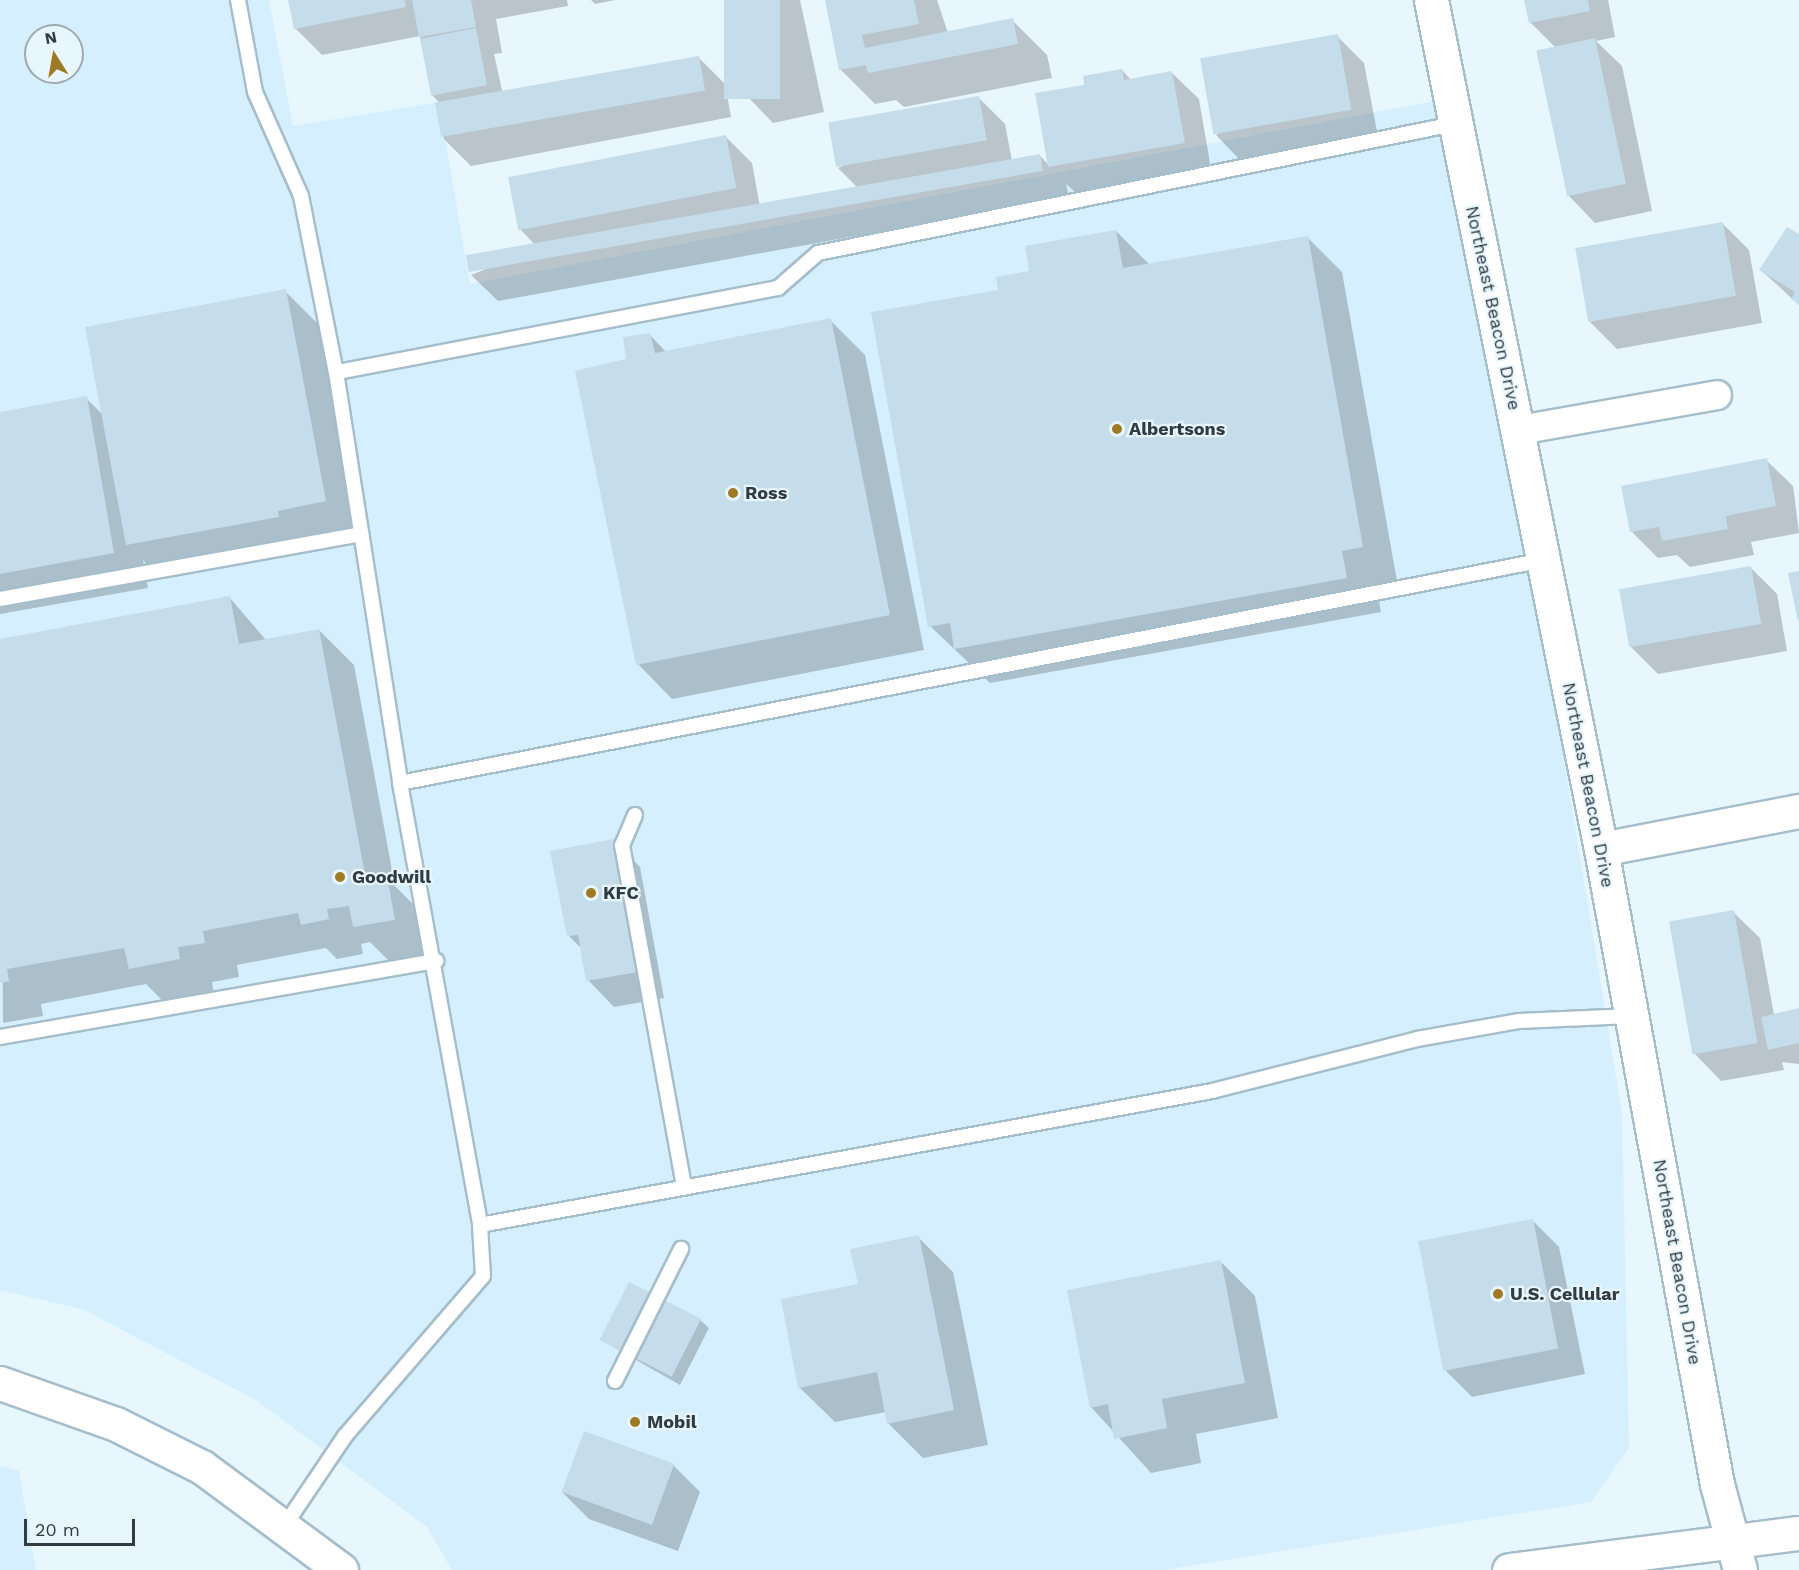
<!DOCTYPE html>
<html>
<head>
<meta charset="utf-8">
<style>
  body { margin:0 }
  #map { position:relative; width:1799px; height:1570px; overflow:hidden; background:#e8f6fe; font-family:"Work Sans",sans-serif }
  div>[style] { position:absolute }
  [style*='--x'] { left:calc(var(--x)*1px); top:calc(var(--y)*1px); width:calc(var(--w)*1px); rotate:calc(var(--a)*1deg) }
  .built>* { inset:0; background:#d6effe }
  .shadow>* { inset:0; background:#0003 }
  .building>* { inset:0; background:#c5dcea; transform-origin:0 0 }
  .roads { filter:drop-shadow(2px 0 #a6bdca) drop-shadow(-2px 0 #a6bdca) drop-shadow(0 2px #a6bdca) drop-shadow(0 -2px #a6bdca) }
  .service>* { height:14px; margin:-7px; padding:0 7px; transform-origin:7px; border-radius:7px; background:#fff }
  .minor>* { height:28px; margin:-14px; padding:0 14px; transform-origin:14px; border-radius:14px; background:#fff }
  .tertiary>* { height:33px; margin:-16.5px; padding:0 16.5px; transform-origin:16.5px; border-radius:16.5px; background:#fff }
  .primary>* { height:33px; margin:-16.5px; padding:0 16.5px; transform-origin:16.5px; border-radius:16.5px; background:#fff }
  .trunk>* { height:33px; margin:-16.5px; padding:0 16.5px; transform-origin:16.5px; border-radius:16.5px; background:#fff }
  .dots>* { width:16px; height:16px; translate:-50% -50%; box-sizing:border-box; border:3px solid #e8f6fe; border-radius:50% }
  span { translate:-50% -50%; white-space:nowrap; text-align:center; line-height:1.15; -webkit-text-stroke:4.5px #e8f6fe; paint-order:stroke }
  .street-label { font-size:18px; color:#323b40 }
  .poi-label { font-size:18px; color:#323b40; font-weight:700 }
  .left { translate:0 -50%; text-align:left }
  .north { position:absolute; left:24px; top:24px; width:60px; height:60px; box-sizing:border-box; background:#e8f6fe; border:2px solid #9fabb2; border-radius:50%; rotate:349deg; font-size:16px; font-weight:700; line-height:24px; text-align:center; color:#323b40 }
  .north::after { content:''; display:block; margin:auto; width:21px; height:27px; background:#9e7a25; clip-path:polygon(50% 0,100% 100%,50% 72%,0 100%) }
  .scale { position:absolute; left:24px; top:1519px; width:111px; height:27px; box-sizing:border-box; border:3px solid #323b40; border-top:0; padding-left:8px; font-size:18px; line-height:21px; white-space:nowrap; color:#323b40; -webkit-text-stroke:4px #e8f6fe; paint-order:stroke }
</style>
</head>
<body>
<div id="map">
  <div class="built">
    <div style="clip-path:polygon(evenodd,0 0,269px 0,293px 126px,439px 102px,470px 284px,1440px 100px,1534px 576px,1622px 1113px,1629px 1448px,1591px 1502px,1163px 1570px,452px 1570px,427px 1527px,256px 1400px,82px 1309px,0 1290px,0 0,36px 36px,72px 36px,72px 72px,36px 72px,36px 36px)"></div>
    <div style="clip-path:polygon(0 1466px,19px 1471px,36px 1570px,0 1570px)"></div>
  </div>
  <div class="shadow">
    <div style="clip-path:polygon(289px 0,567px 0,568px 6px,496px 19px,502px 53px,494px 54px,503px 95px,699px 58px,725px 84px,731px 117px,471px 166px,444px 139px,443px 106px,433px 96px,420px 36px,322px 55px,295px 28px)"></div>
    <div style="clip-path:polygon(591px 0,615px 0,595px 4px)"></div>
    <div style="clip-path:polygon(726px 0,800px 0,824px 112px,773px 123px,747px 96px)"></div>
    <div style="clip-path:polygon(827px 0,937px 0,948px 33px,1012px 20px,1047px 55px,1052px 78px,904px 107px,896px 100px,875px 104px,840px 69px)"></div>
    <div style="clip-path:polygon(1526px 0,1608px 0,1615px 37px,1596px 41px,1622px 66px,1652px 211px,1595px 223px,1569px 196px,1556px 48px,1530px 22px)"></div>
    <div style="clip-path:polygon(1337px 36px,1364px 63px,1378px 137px,1242px 162px,1216px 135px)"></div>
    <div style="clip-path:polygon(1122px 70px,1131px 80px,1172px 73px,1199px 99px,1211px 169px,1076px 193px,1066px 184px,1069px 197px,498px 301px,471px 275px,538px 248px,519px 228px,726px 137px,752px 163px,760px 207px,859px 189px,838px 168px,979px 98px,1005px 124px,1012px 161px,1040px 156px,1049px 165px,1086px 86px)"></div>
    <div style="clip-path:polygon(1722px 223px,1749px 250px,1762px 323px,1617px 349px,1590px 322px)"></div>
    <div style="clip-path:polygon(1116px 231px,1150px 265px,1307px 237px,1342px 272px,1397px 581px,1376px 585px,1381px 612px,990px 683px,930px 626px,1000px 291px)"></div>
    <div style="clip-path:polygon(1799px 236px,1799px 305px,1761px 270px)"></div>
    <div style="clip-path:polygon(285px 291px,320px 326px,360px 536px,312px 545px,313px 551px,162px 579px,143px 560px,148px 588px,0 614px,0 413px,86px 398px,103px 415px)"></div>
    <div style="clip-path:polygon(830px 320px,865px 355px,924px 650px,672px 699px,638px 664px,627px 361px,650px 335px,666px 352px)"></div>
    <div style="clip-path:polygon(1766px 460px,1793px 486px,1799px 533px,1751px 542px,1754px 555px,1690px 567px,1677px 555px,1658px 558px,1632px 532px)"></div>
    <div style="clip-path:polygon(1750px 567px,1777px 594px,1787px 651px,1658px 674px,1631px 647px)"></div>
    <div style="clip-path:polygon(230px 598px,266px 640px,319px 630px,354px 665px,395px 886px,421px 912px,429px 954px,389px 961px,370px 942px,361px 944px,363px 954px,337px 959px,326px 948px,237px 965px,239px 977px,212px 982px,214px 994px,165px 1003px,146px 984px,41px 1004px,43px 1016px,3px 1023px,0 640px)"></div>
    <div style="clip-path:polygon(614px 840px,640px 867px,664px 998px,614px 1007px,588px 980px,582px 949px,569px 936px)"></div>
    <div style="clip-path:polygon(1733px 912px,1760px 938px,1774px 1015px,1799px 1010px,1799px 1064px,1782px 1062px,1784px 1070px,1721px 1081px,1695px 1054px)"></div>
    <div style="clip-path:polygon(1532px 1220px,1559px 1247px,1585px 1374px,1472px 1397px,1446px 1371px,1420px 1243px)"></div>
    <div style="clip-path:polygon(918px 1237px,953px 1272px,988px 1445px,923px 1458px,888px 1423px,886px 1412px,835px 1422px,800px 1388px,860px 1286px)"></div>
    <div style="clip-path:polygon(1220px 1261px,1255px 1296px,1278px 1418px,1196px 1434px,1201px 1463px,1151px 1473px,1091px 1407px)"></div>
    <div style="clip-path:polygon(700px 1320px,709px 1328px,680px 1385px,601px 1340px)"></div>
    <div style="clip-path:polygon(673px 1465px,700px 1492px,678px 1551px,589px 1519px,562px 1492px)"></div>
  </div>
  <div class="building">
    <div style="clip-path:polygon(288px 0,405px 0,406px 7px,294px 29px)"></div>
    <div style="clip-path:polygon(412px 0,471px 0,476px 27px,419px 37px)"></div>
    <div style="left:724px;top:0;width:56px;height:99px"></div>
    <div style="clip-path:polygon(825px 0,914px 0,919px 24px,862px 35px,865px 48px,1013px 18px,1018px 44px,868px 73px,866px 65px,839px 70px)"></div>
    <div style="clip-path:polygon(1524px 0,1588px 0,1590px 11px,1529px 23px)"></div>
    <div style="left:476px;top:28px;width:58px;height:57px;rotate:79deg"></div>
    <div style="left:1338px;top:34px;width:77px;height:140px;rotate:80deg"></div>
    <div style="left:1595px;top:38px;width:149px;height:60px;rotate:78deg"></div>
    <div style="left:699px;top:56px;width:35px;height:268px;rotate:80deg"></div>
    <div style="clip-path:polygon(1122px 69px,1124px 80px,1172px 71px,1185px 143px,1048px 167px,1035px 93px,1084px 85px,1083px 76px)"></div>
    <div style="left:979px;top:96px;width:45px;height:153px;rotate:80deg"></div>
    <div style="left:726px;top:135px;width:54px;height:222px;rotate:79deg"></div>
    <div style="left:1040px;top:154px;width:17px;height:583px;rotate:80deg"></div>
    <div style="left:1723px;top:222px;width:75px;height:150px;rotate:80deg"></div>
    <div style="clip-path:polygon(1787px 227px,1799px 234px,1799px 304px,1791px 299px,1795px 292px,1759px 270px)"></div>
    <div style="clip-path:polygon(1116px 230px,1123px 268px,1308px 236px,1363px 547px,1342px 551px,1347px 578px,954px 649px,950px 623px,928px 627px,871px 312px,998px 290px,996px 277px,1029px 271px,1025px 246px)"></div>
    <div style="clip-path:polygon(286px 289px,326px 501px,278px 511px,279px 517px,126px 545px,85px 327px)"></div>
    <div style="clip-path:polygon(831px 318px,890px 615px,636px 665px,575px 371px,626px 359px,623px 337px,650px 333px,655px 353px)"></div>
    <div style="clip-path:polygon(87px 396px,114px 553px,0 574px,0 412px)"></div>
    <div style="clip-path:polygon(1767px 458px,1776px 506px,1726px 516px,1728px 529px,1662px 541px,1659px 527px,1630px 532px,1621px 486px)"></div>
    <div style="left:1751px;top:566px;width:59px;height:134px;rotate:80deg"></div>
    <div style="clip-path:polygon(1799px 571px,1799px 621px,1798px 621px,1788px 573px)"></div>
    <div style="clip-path:polygon(230px 596px,239px 644px,319px 629px,366px 880px,387px 876px,395px 920px,353px 927px,349px 906px,327px 909px,329px 919px,301px 925px,298px 913px,203px 931px,205px 943px,178px 947px,180px 959px,129px 969px,124px 948px,7px 969px,9px 981px,0 983px,0 639px)"></div>
    <div style="clip-path:polygon(614px 839px,638px 972px,586px 981px,578px 935px,567px 936px,550px 851px)"></div>
    <div style="left:1734px;top:910px;width:135px;height:66px;rotate:80deg"></div>
    <div style="clip-path:polygon(1799px 1008px,1799px 1043px,1768px 1050px,1761px 1017px)"></div>
    <div style="left:1533px;top:1219px;width:132px;height:117px;rotate:79deg"></div>
    <div style="clip-path:polygon(919px 1235px,954px 1410px,887px 1424px,877px 1372px,798px 1388px,781px 1299px,858px 1284px,850px 1249px)"></div>
    <div style="clip-path:polygon(1221px 1260px,1245px 1383px,1162px 1399px,1167px 1428px,1114px 1439px,1108px 1404px,1090px 1408px,1067px 1290px)"></div>
    <div style="left:629px;top:1282px;width:81px;height:65px;rotate:27deg"></div>
    <div style="left:584px;top:1431px;width:96px;height:65px;rotate:20deg"></div>
  </div>
  <div class="roads">
    <div class="service">
      <div style="--x:238;--y:0;--w:94;--a:79.5"></div>
      <div style="--x:255;--y:92;--w:114;--a:66.1"></div>
      <div style="--x:301;--y:196;--w:179;--a:78.8"></div>
      <div style="--x:1454;--y:124;--w:649;--a:168.53"></div>
      <div style="--x:818;--y:253;--w:53;--a:138.8"></div>
      <div style="--x:778;--y:288;--w:450;--a:169.2"></div>
      <div style="--x:336;--y:372;--w:416;--a:81.1"></div>
      <div style="--x:400;--y:783;--w:1166;--a:-11.03"></div>
      <div style="--x:0;--y:599;--w:367;--a:-10.2"></div>
      <div style="--x:400;--y:783;--w:449;--a:79.7"></div>
      <div style="--x:480;--y:1225;--w:744;--a:-10.37"></div>
      <div style="--x:1212;--y:1091;--w:211;--a:-14.2"></div>
      <div style="--x:1417;--y:1039;--w:104;--a:-10"></div>
      <div style="--x:1519;--y:1021;--w:112;--a:-2.6"></div>
      <div style="--x:635;--y:815;--w:33;--a:113"></div>
      <div style="--x:622;--y:845;--w:346;--a:79.7"></div>
      <div style="--x:0;--y:1037;--w:443;--a:-9.9"></div>
      <div style="--x:615;--y:1381;--w:148;--a:-63.4"></div>
      <div style="--x:285;--y:1525;--w:107;--a:-56"></div>
      <div style="--x:345;--y:1436;--w:211;--a:-49.2"></div>
      <div style="--x:483;--y:1276;--w:51;--a:-93.4"></div>
    </div>
    <div class="minor">
      <div style="--x:1519;--y:430;--w:201;--a:-10"></div>
    </div>
    <div class="tertiary">
      <div style="--x:1431;--y:0;--w:866;--a:78.68"></div>
      <div style="--x:1601;--y:849;--w:646;--a:79.65"></div>
      <div style="--x:1717;--y:1484;--w:89;--a:75"></div>
      <div style="--x:1601;--y:849;--w:202;--a:-10.9"></div>
    </div>
    <div class="primary">
      <div style="--x:0;--y:1383;--w:123;--a:19.5"></div>
      <div style="--x:116;--y:1424;--w:96;--a:26.6"></div>
      <div style="--x:202;--y:1467;--w:173;--a:36.5"></div>
    </div>
    <div class="trunk">
      <div style="--x:1509;--y:1570;--w:292;--a:-7.3"></div>
    </div>
  </div>
  <div class="dots">
    <div style="left:1117px;top:429px;background:#9e7a25"></div>
    <div style="left:733px;top:493px;background:#9e7a25"></div>
    <div style="left:340px;top:877px;background:#9e7a25"></div>
    <div style="left:591px;top:893px;background:#9e7a25"></div>
    <div style="left:1498px;top:1294px;background:#9e7a25"></div>
    <div style="left:635px;top:1422px;background:#9e7a25"></div>
  </div>
  <div class="street-label">
    <span style="left:1493px;top:308px;rotate:78deg">Northeast Beacon Drive</span>
    <span style="left:1588px;top:785px;rotate:79deg">Northeast Beacon Drive</span>
    <span style="left:1677px;top:1262px;rotate:80deg">Northeast Beacon Drive</span>
  </div>
  <div class="poi-label">
    <span class="left" style="left:1129px;top:429px">Albertsons</span>
    <span class="left" style="left:745px;top:493px">Ross</span>
    <span class="left" style="left:352px;top:877px">Goodwill</span>
    <span class="left" style="left:603px;top:893px">KFC</span>
    <span class="left" style="left:1510px;top:1294px">U.S. Cellular</span>
    <span class="left" style="left:647px;top:1422px">Mobil</span>
  </div>
  <div class="north">N</div>
  <div class="scale">20 m</div>
</div>
</body>
</html>
